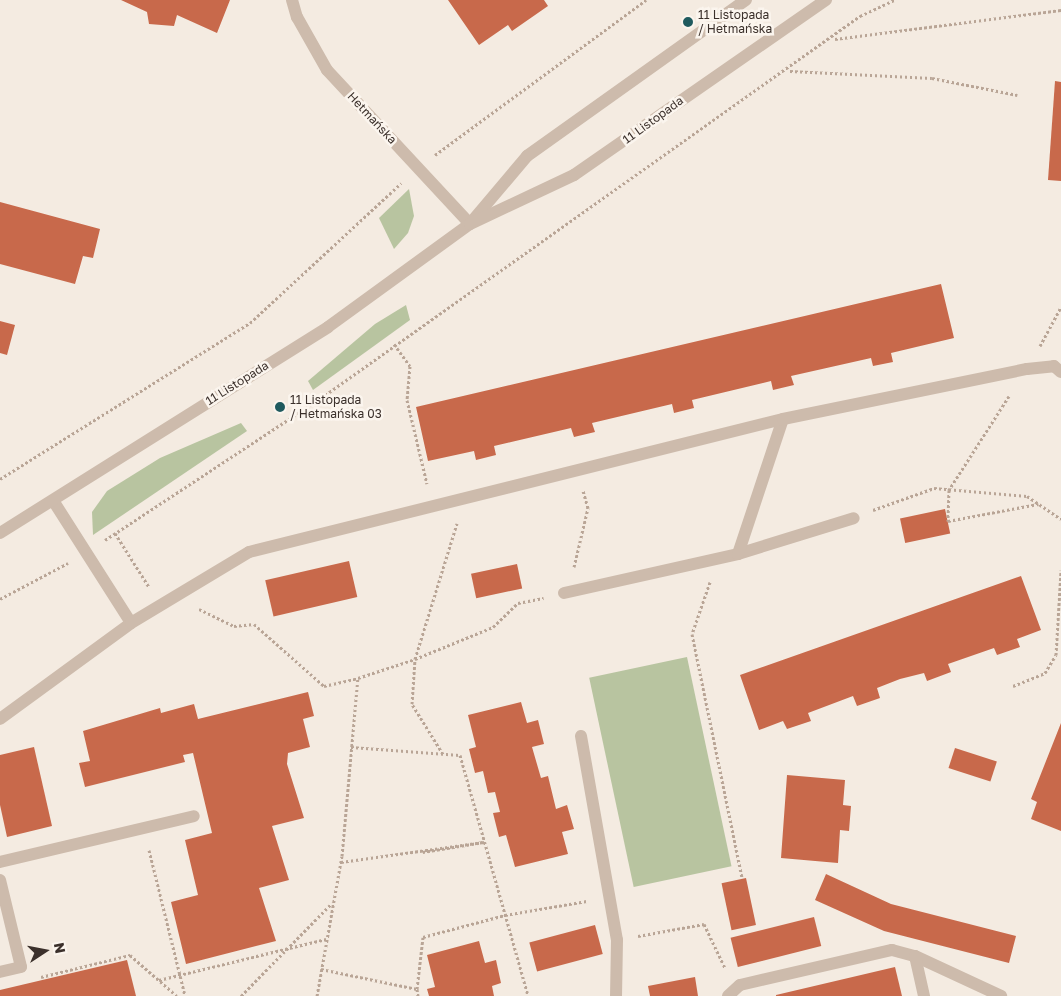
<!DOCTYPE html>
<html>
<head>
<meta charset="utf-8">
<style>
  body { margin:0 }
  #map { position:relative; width:1061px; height:996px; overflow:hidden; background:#f4ebe1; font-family:"Golos Text",sans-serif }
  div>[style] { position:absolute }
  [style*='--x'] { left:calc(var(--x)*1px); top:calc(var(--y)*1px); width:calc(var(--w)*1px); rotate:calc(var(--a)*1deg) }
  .green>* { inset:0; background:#b8c4a0; transform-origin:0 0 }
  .building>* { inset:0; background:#c8694b; transform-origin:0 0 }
  .path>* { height:3px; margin-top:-1.5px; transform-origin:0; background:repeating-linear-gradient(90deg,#b9a596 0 2.5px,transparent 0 5px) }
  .minor>* { height:12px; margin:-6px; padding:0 6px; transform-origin:6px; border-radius:6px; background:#cdbbac }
  .dots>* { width:14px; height:14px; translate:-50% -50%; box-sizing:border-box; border:2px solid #fbf5ee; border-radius:50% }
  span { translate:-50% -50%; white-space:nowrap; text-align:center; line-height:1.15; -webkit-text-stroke:5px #fbf5ee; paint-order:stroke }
  .poi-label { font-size:12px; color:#3b302b }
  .left { translate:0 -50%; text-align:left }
  .street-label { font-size:12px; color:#3b302b }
  .north { position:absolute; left:20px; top:926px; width:50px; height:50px; -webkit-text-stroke:4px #fbf5ee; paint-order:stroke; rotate:79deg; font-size:14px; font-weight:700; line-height:20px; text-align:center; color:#3b302b }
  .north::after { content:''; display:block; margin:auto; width:18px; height:22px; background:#3b302b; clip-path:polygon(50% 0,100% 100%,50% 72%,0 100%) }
</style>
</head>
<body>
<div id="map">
  <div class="green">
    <div style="clip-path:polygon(409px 189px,414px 216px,408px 233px,394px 249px,379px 218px)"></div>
    <div style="clip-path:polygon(406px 305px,410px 320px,313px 390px,308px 381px,375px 324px)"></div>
    <div style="clip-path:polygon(241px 423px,247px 431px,93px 535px,92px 512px,107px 491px,160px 458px)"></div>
    <div style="left:687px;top:657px;width:214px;height:100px;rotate:78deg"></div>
  </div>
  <div class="building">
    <div style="clip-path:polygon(121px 0,230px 0,217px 33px,177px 15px,174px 26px,149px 24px,147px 12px)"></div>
    <div style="clip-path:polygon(448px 0,544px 0,548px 6px,512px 31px,508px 25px,479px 45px)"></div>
    <div style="clip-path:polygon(1055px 81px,1061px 82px,1061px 181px,1048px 180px)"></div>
    <div style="clip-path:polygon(0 202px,100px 229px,93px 258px,83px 256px,75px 284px,0 264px)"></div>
    <div style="clip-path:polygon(941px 284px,954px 338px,891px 353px,893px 362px,873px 366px,871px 358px,791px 376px,794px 385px,773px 390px,771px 381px,692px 400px,694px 408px,674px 413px,672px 404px,592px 423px,595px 432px,574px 437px,571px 428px,494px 446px,496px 455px,476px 460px,474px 451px,428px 461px,416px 407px)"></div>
    <div style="clip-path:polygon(0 321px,15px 325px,7px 355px,0 353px)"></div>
    <div style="left:945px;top:509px;width:25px;height:46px;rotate:78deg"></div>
    <div style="left:349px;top:561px;width:37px;height:86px;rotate:77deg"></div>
    <div style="left:517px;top:564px;width:25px;height:47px;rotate:78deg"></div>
    <div style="clip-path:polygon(1021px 576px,1041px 630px,1017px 639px,1020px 647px,997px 655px,994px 648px,948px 664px,951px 672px,927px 681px,924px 673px,900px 679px,877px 688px,880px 698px,857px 706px,853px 696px,808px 713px,811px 721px,787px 729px,783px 721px,759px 730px,740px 675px)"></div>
    <div style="clip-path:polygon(308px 692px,314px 716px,303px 719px,310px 747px,288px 753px,287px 764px,304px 818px,272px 826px,289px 880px,259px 888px,276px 941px,186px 964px,171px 902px,198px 895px,185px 840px,212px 833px,193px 753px,183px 755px,185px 762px,85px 787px,79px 763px,90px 761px,83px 731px,160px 708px,161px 713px,194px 704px,198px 719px)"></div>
    <div style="clip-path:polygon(521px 702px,527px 723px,538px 720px,544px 744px,532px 747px,541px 778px,548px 776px,556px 809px,567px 805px,574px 829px,562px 832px,568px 854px,515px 867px,506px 835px,499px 837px,493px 813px,500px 812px,495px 792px,488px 793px,483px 771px,475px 773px,469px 749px,476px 747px,468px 715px)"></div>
    <div style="clip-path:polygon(1061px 723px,1061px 831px,1031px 819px,1037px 802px,1031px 799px)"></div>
    <div style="clip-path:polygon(34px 747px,52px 826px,7px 837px,0 805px,0 755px)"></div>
    <div style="left:955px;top:748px;width:44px;height:21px;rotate:18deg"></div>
    <div style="clip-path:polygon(787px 775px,845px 780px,843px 805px,851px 806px,849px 831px,840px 830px,838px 863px,781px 858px)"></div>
    <div style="clip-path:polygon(826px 874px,891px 904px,1016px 936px,1009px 963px,884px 931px,815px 900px)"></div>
    <div style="left:746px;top:878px;width:48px;height:25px;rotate:78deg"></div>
    <div style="left:814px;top:917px;width:30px;height:86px;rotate:76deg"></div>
    <div style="left:595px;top:925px;width:30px;height:68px;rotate:75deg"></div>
    <div style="clip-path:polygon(479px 941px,485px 963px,496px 960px,501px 983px,492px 986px,494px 996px,429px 996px,427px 989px,435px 987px,427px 955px)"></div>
    <div style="clip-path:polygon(127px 960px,136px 996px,0 996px,0 990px)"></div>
    <div style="clip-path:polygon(895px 967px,902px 996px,776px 996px,776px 995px)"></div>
    <div style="clip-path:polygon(695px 977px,698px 996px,650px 996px,648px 986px)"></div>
  </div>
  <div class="path">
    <div style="--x:835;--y:39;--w:228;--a:-7.3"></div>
    <div style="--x:790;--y:71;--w:142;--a:2.8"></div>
    <div style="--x:932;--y:78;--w:87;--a:11.3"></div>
    <div style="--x:435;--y:155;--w:262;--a:-36.3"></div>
    <div style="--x:394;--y:344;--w:27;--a:54"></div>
    <div style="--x:410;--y:366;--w:34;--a:95"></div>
    <div style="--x:407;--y:400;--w:86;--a:76.6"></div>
    <div style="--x:1040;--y:346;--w:44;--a:-61.7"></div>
    <div style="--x:1009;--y:396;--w:112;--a:122.6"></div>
    <div style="--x:949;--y:490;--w:31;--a:92"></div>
    <div style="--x:948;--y:521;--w:92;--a:-10.7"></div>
    <div style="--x:0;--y:479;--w:295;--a:-32"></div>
    <div style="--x:250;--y:323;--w:206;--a:-42.8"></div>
    <div style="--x:873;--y:510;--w:65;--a:-19.8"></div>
    <div style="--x:934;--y:488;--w:93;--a:4.9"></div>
    <div style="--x:1027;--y:496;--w:41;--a:34.1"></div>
    <div style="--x:115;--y:533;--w:64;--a:57.8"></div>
    <div style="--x:105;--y:540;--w:258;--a:-33.3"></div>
    <div style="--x:321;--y:398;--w:661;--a:-35.33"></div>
    <div style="--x:860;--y:16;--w:38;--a:-25"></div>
    <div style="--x:574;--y:567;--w:61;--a:-76.7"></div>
    <div style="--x:588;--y:508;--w:19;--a:-106"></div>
    <div style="--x:710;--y:582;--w:55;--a:109.1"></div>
    <div style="--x:692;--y:634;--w:249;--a:78.4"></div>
    <div style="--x:0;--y:599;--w:77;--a:-27.9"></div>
    <div style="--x:199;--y:609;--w:39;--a:26"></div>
    <div style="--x:234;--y:626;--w:20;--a:-6"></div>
    <div style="--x:254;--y:624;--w:94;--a:41.5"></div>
    <div style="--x:324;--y:686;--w:35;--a:-13"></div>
    <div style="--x:1013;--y:686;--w:35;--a:-22"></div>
    <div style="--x:1045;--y:673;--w:21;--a:-59"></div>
    <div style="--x:1056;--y:655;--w:85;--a:-86.6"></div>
    <div style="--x:351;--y:747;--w:109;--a:4.2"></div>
    <div style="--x:460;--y:755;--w:250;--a:74.2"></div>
    <div style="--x:443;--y:754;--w:59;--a:-121.8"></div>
    <div style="--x:412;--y:704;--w:45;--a:-86.2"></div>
    <div style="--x:415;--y:659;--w:84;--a:-22.3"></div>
    <div style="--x:493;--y:627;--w:35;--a:-44"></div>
    <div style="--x:518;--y:603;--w:26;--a:-11"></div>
    <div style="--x:149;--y:850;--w:150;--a:76.1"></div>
    <div style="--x:341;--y:862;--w:144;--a:-8"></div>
    <div style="--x:484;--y:842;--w:62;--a:170.7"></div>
    <div style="--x:638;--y:936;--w:67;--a:-10.3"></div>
    <div style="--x:704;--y:924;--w:49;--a:64.5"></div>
    <div style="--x:321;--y:969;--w:98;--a:11.8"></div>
    <div style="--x:417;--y:989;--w:7;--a:82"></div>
    <div style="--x:41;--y:977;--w:92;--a:-13.9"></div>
    <div style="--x:130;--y:955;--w:62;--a:41.1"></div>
    <div style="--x:159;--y:980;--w:172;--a:-13.8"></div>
    <div style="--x:417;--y:989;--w:52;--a:-83.4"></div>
    <div style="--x:423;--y:937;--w:85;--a:-15"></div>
    <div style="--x:505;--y:915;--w:83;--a:-9.7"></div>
    <div style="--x:241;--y:996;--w:130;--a:-45.6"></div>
    <div style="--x:317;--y:996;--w:142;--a:-79.9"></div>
    <div style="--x:342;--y:856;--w:179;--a:-84.9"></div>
    <div style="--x:358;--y:678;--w:60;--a:-18.4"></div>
    <div style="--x:415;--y:659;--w:142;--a:-72.8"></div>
  </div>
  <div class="minor">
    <div style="--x:292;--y:0;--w:18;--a:74"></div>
    <div style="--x:297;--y:17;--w:61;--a:60.5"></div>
    <div style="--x:327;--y:70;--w:210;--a:47.1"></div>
    <div style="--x:473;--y:220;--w:84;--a:-49.8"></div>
    <div style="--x:527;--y:156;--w:269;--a:-35.5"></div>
    <div style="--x:54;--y:502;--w:143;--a:57.5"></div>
    <div style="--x:0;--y:533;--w:387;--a:-32.1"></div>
    <div style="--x:328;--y:327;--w:175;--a:-36"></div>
    <div style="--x:470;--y:224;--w:115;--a:-25.2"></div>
    <div style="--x:574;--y:175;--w:307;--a:-34.8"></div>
    <div style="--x:738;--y:554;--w:121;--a:-17.2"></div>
    <div style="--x:564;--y:593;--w:178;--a:-12.6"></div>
    <div style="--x:738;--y:554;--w:142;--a:-71.6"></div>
    <div style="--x:0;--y:719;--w:162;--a:-36.2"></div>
    <div style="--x:131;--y:623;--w:138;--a:-31"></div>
    <div style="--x:249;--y:552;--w:550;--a:-13.99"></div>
    <div style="--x:783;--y:419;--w:249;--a:-11.6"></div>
    <div style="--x:1027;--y:369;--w:27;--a:-6"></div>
    <div style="--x:1054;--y:366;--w:9;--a:41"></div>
    <div style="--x:581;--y:736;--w:207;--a:80"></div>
    <div style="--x:617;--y:940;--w:56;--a:91"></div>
    <div style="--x:0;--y:862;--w:199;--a:-13.3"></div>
    <div style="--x:0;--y:880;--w:89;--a:76.4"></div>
    <div style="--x:21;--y:967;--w:22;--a:167"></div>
    <div style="--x:915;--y:956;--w:95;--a:24.9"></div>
    <div style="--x:728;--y:996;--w:16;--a:-43"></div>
    <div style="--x:740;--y:985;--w:156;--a:-13"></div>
    <div style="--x:892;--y:950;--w:24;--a:15"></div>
    <div style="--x:915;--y:956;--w:41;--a:77.3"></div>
  </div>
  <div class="dots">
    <div style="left:688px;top:22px;background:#1f5a5e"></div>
    <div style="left:280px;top:407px;background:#1f5a5e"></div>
  </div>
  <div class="poi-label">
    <span class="left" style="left:698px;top:22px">11 Listopada<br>/ Hetmańska</span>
    <span class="left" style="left:290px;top:407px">11 Listopada<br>/ Hetmańska 03</span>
  </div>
  <div class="street-label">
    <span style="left:372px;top:118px;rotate:47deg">Hetmańska</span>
    <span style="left:653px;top:120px;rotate:-36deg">11 Listopada</span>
    <span style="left:237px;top:383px;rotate:-32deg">11 Listopada</span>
  </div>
  <div class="north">N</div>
</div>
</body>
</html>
